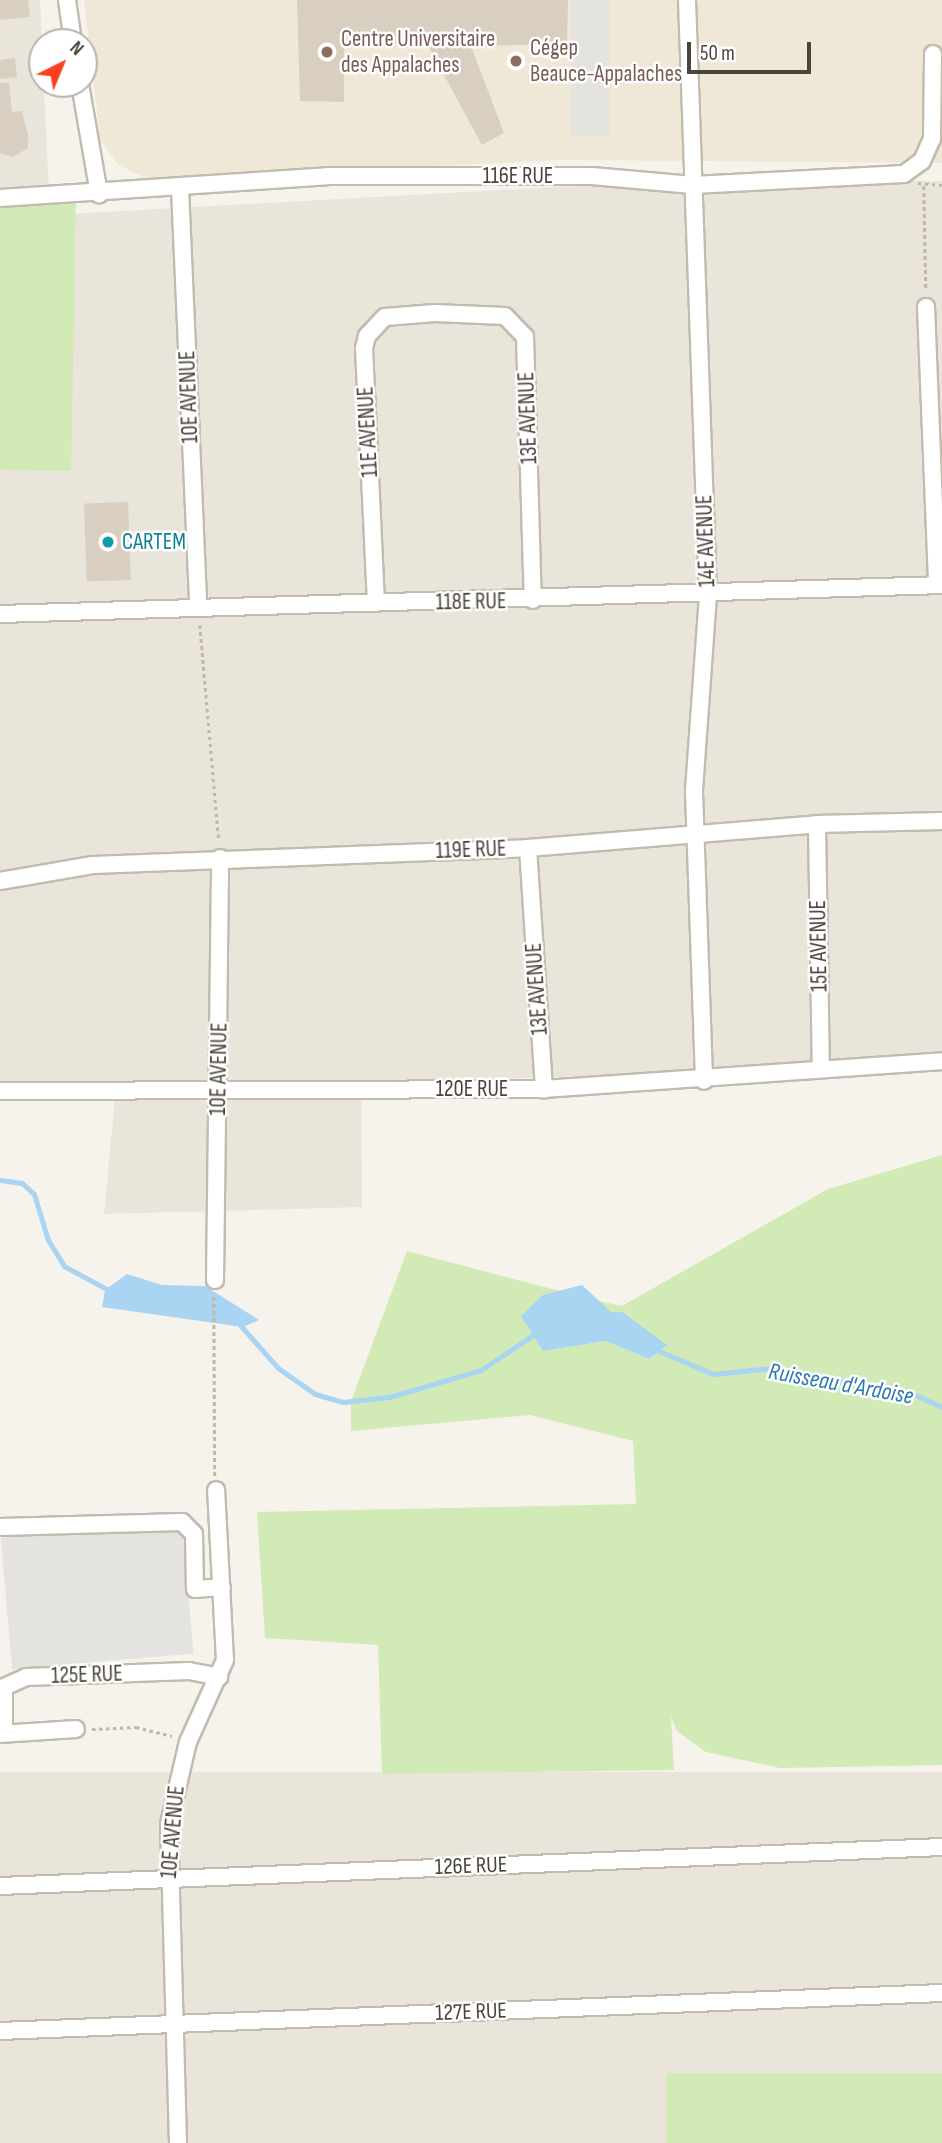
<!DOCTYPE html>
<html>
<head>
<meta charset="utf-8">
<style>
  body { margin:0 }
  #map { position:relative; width:942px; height:2143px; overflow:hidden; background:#f6f3ec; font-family:"Sofia Sans Condensed",sans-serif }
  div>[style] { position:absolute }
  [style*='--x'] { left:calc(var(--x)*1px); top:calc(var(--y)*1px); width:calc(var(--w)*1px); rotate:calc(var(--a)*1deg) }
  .residential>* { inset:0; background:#eae5da; transform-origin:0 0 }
  .education>* { inset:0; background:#efe8d6 }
  .green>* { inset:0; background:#d2eab5; transform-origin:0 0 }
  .parking>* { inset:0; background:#e5e3e0; transform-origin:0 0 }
  .water>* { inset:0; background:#a9d4f2 }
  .stream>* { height:5px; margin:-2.5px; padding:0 2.5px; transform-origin:2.5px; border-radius:2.5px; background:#a9d4f2 }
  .building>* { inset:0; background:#d8cfc1; transform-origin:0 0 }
  .path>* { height:2.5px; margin-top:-1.25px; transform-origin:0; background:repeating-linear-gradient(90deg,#c4b79f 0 3.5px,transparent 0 7px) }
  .roads { filter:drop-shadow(2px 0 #c2bbae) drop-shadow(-2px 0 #c2bbae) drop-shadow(0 2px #c2bbae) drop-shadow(0 -2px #c2bbae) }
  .minor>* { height:16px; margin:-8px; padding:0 8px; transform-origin:8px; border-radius:8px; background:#fff }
  .dots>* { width:19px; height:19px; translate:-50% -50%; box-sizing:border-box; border:4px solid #fff; border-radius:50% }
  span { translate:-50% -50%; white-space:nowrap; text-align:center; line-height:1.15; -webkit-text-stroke:5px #fff; paint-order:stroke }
  .education-label { font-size:23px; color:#785e54 }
  .left { translate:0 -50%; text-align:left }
  .street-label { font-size:23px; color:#4b4439 }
  .culture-label { font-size:23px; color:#0d838f }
  .water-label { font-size:24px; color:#2e7ab2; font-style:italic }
  .north { position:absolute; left:28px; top:28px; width:70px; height:70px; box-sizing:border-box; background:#fff; border:2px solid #b7b4b0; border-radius:50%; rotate:43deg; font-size:19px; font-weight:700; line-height:28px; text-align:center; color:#4b4439 }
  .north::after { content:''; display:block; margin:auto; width:24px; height:32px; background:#fc3f1d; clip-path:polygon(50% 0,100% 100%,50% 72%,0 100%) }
  .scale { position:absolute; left:687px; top:42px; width:124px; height:32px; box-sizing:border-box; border:4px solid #4b4439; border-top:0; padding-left:9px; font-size:21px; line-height:24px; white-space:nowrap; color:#4b4439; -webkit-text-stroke:5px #fff; paint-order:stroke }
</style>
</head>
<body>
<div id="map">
  <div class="residential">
    <div style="clip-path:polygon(0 0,40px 0,50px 215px,665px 181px,942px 181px,942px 1063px,361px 1084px,362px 1207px,104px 1214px,116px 1088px,0 1086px)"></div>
    <div style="left:942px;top:1772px;width:371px;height:942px;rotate:90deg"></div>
  </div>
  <div class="education">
    <div style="clip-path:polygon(84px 0,942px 0,942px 163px,562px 160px,148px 179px,118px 165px,100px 139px)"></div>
  </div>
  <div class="green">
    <div style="left:76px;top:196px;width:275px;height:76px;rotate:91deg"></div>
    <div style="clip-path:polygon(942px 1155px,942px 1765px,780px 1768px,706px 1752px,677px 1731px,671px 1717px,674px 1770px,382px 1774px,378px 1645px,265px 1638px,257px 1512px,636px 1504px,633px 1441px,530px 1415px,351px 1431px,351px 1401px,407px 1251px,560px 1291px,543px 1351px,606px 1341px,649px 1359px,599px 1301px,622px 1306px,828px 1189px)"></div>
    <div style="left:942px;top:2073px;width:70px;height:276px;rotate:90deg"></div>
  </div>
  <div class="parking">
    <div style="left:571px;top:0;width:38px;height:135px"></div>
    <div style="left:182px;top:1522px;width:132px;height:182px;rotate:85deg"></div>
  </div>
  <div class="water">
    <div style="clip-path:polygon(127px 1274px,162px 1285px,205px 1286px,259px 1320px,243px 1327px,102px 1307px,105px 1290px)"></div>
    <div style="clip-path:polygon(582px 1285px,611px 1312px,622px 1312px,667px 1345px,649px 1359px,606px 1341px,543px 1351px,521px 1316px,543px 1295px)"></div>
  </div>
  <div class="stream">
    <div style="--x:0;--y:1180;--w:22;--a:8"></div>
    <div style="--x:22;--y:1183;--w:16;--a:43"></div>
    <div style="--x:34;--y:1194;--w:48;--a:73.1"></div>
    <div style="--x:48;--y:1240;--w:31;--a:58"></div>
    <div style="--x:64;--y:1266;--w:52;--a:28.5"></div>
    <div style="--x:240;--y:1325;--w:57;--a:48.5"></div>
    <div style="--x:278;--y:1368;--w:45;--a:35.1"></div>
    <div style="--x:315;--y:1394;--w:29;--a:16"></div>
    <div style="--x:343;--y:1402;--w:46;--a:-6.2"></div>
    <div style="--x:389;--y:1397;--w:96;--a:-16.4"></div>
    <div style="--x:481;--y:1370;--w:63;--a:-33.9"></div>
    <div style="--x:659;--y:1351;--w:59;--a:23.1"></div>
    <div style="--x:713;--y:1374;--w:59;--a:-5.8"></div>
    <div style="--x:772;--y:1368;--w:143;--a:10.4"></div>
    <div style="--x:913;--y:1394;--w:32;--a:24"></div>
  </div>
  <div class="building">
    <div style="clip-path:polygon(0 0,28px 0,30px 17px,0 20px)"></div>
    <div style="clip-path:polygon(297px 0,568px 0,567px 44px,471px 46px,504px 133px,482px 145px,426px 42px,344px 46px,344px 102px,300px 101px)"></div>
    <div style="clip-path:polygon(15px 58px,17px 77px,0 79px,0 60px)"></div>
    <div style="clip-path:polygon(9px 82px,12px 112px,22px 111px,28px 135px,28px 148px,13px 157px,0 153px,0 83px)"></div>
    <div style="left:128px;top:502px;width:78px;height:44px;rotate:88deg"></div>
  </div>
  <div class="path">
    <div style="--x:918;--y:183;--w:24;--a:5"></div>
    <div style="--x:924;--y:186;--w:105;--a:88.9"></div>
    <div style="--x:200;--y:625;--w:217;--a:85"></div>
    <div style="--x:214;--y:1297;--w:179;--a:89.7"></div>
    <div style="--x:92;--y:1729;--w:44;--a:-2.6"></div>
    <div style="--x:136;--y:1727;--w:37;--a:14"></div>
  </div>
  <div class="roads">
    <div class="minor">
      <div style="--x:67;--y:0;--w:42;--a:81.9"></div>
      <div style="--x:687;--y:0;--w:595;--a:87.98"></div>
      <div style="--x:708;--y:595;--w:197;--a:94.1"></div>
      <div style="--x:694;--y:792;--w:289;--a:88"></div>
      <div style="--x:80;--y:84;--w:112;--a:80.2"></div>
      <div style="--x:180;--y:188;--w:419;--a:87.5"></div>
      <div style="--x:0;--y:198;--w:328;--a:-3.8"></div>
      <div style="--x:327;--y:176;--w:265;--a:0"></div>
      <div style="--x:592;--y:176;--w:101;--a:5.1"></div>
      <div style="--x:693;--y:185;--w:211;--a:-3"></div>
      <div style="--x:904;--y:174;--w:22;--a:-36"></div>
      <div style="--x:922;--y:161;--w:24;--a:-66"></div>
      <div style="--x:932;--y:139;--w:85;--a:-89.3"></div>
      <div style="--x:926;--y:307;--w:278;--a:87.7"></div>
      <div style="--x:376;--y:603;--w:255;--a:-92.7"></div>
      <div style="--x:364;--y:348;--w:12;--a:-76"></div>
      <div style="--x:367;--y:336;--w:26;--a:-47"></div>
      <div style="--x:385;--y:317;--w:50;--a:-4.6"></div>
      <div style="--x:435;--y:313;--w:70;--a:2.5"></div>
      <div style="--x:505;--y:316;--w:29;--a:46"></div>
      <div style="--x:525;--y:337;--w:263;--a:88.3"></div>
      <div style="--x:0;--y:614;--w:942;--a:-1.76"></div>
      <div style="--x:817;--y:824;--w:243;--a:89.1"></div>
      <div style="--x:528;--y:848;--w:242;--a:86.2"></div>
      <div style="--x:0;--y:881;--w:94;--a:-9.8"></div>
      <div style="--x:93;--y:865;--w:435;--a:-2.2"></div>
      <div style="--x:528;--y:848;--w:290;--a:-4.7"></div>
      <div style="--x:817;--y:824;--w:125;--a:-1.4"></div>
      <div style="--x:0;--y:1091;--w:544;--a:-0.21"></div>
      <div style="--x:544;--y:1089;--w:399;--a:-4"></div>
      <div style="--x:215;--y:1280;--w:422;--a:-89.3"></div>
      <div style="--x:0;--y:1527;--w:182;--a:-1.6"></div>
      <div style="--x:182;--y:1522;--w:17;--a:45"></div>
      <div style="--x:194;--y:1534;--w:55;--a:89"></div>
      <div style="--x:195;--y:1589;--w:27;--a:-4"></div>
      <div style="--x:4;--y:1733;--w:46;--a:-90"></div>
      <div style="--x:4;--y:1687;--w:24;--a:-24"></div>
      <div style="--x:26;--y:1677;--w:163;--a:-2.1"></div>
      <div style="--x:189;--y:1671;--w:31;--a:11"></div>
      <div style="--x:0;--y:1734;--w:76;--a:-3.8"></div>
      <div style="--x:0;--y:1886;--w:943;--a:-2.37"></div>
      <div style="--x:0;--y:2031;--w:943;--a:-2.31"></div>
      <div style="--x:178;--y:2143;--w:319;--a:-91.6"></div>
      <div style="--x:169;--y:1824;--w:84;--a:-77"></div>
      <div style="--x:188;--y:1742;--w:90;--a:-65.7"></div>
      <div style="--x:225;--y:1660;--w:170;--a:-93"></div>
    </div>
  </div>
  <div class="dots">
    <div style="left:327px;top:52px;background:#8d6e63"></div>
    <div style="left:516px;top:61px;background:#8d6e63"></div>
    <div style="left:108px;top:542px;background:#0f9aa8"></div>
  </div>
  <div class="education-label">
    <span class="left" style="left:341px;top:52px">Centre Universitaire<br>des Appalaches</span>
    <span class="left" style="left:530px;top:61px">Cégep<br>Beauce-Appalaches</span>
  </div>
  <div class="street-label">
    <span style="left:518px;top:176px">116E RUE</span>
    <span style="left:189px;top:397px;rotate:-92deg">10E AVENUE</span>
    <span style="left:528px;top:418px;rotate:-92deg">13E AVENUE</span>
    <span style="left:368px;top:432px;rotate:-93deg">11E AVENUE</span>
    <span style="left:706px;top:541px;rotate:-92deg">14E AVENUE</span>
    <span style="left:471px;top:602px;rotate:-1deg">118E RUE</span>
    <span style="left:471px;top:850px;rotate:-2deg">119E RUE</span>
    <span style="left:819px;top:946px;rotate:-91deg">15E AVENUE</span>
    <span style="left:537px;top:989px;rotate:-94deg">13E AVENUE</span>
    <span style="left:219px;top:1069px;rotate:-89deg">10E AVENUE</span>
    <span style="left:472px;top:1089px">120E RUE</span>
    <span style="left:87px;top:1675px;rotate:-2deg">125E RUE</span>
    <span style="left:173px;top:1832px;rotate:-85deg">10E AVENUE</span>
    <span style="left:471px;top:1866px;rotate:-2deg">126E RUE</span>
    <span style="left:471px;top:2012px;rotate:-2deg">127E RUE</span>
  </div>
  <div class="culture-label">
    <span class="left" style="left:122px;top:542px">CARTEM</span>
  </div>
  <div class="water-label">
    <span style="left:841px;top:1384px;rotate:10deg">Ruisseau d'Ardoise</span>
  </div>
  <div class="north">N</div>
  <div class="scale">50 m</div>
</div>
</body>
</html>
